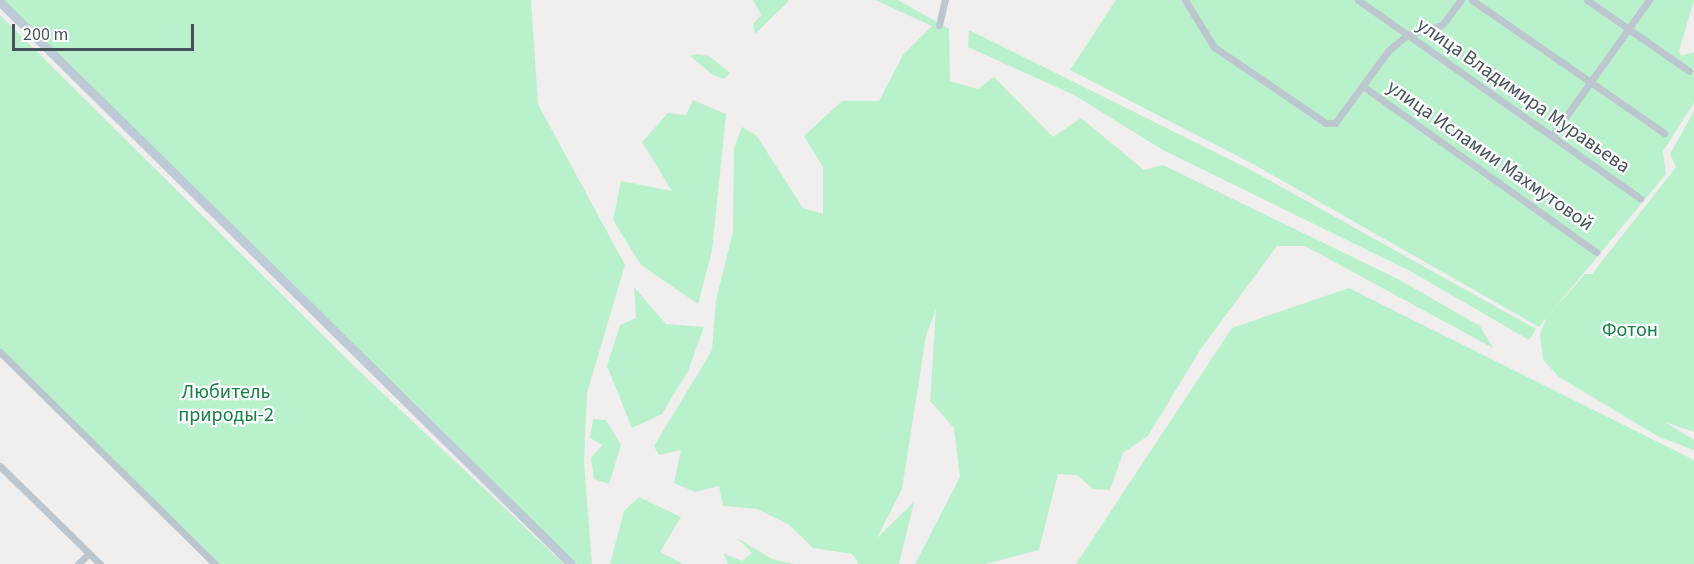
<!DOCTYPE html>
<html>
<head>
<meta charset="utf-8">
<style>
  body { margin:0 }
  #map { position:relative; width:1694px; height:564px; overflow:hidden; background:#f1eeee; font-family:"Source Sans 3",sans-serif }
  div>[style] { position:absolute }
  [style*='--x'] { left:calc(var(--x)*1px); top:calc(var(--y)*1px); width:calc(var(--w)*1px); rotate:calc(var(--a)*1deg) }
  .green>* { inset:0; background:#baf1cd }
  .street>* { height:7px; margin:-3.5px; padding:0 3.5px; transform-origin:3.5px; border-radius:3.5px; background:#bbc6ce }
  .secondary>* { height:9px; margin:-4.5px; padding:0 4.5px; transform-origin:4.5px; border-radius:4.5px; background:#becad6 }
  span { translate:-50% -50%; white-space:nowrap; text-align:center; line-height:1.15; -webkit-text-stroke:4.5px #fff; paint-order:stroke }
  .street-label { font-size:20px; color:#45525c }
  .park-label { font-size:20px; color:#138146 }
  .scale { position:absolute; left:12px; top:24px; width:182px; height:27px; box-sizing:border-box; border:3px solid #45525c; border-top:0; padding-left:8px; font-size:18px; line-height:21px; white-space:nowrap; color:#45525c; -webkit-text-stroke:4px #fff; paint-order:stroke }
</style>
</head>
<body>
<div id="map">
  <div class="green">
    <div style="clip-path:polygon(2px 0,531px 0,538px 104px,625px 265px,587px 393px,584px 462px,592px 564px,577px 564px)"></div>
    <div style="clip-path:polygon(753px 0,787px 0,789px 1px,755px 34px,753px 24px,761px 15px)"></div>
    <div style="clip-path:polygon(875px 0,898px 0,949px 29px,950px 81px,978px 89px,994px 77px,1053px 137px,1081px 118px,1144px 170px,1163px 165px,1398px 279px,1480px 326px,1493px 348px,1305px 246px,1277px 246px,1200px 350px,1148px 436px,1123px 453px,1110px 490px,1093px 489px,1077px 475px,1058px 474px,1039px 550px,985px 564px,915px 564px,960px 477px,954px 428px,930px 401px,936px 309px,926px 336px,902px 489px,877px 538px,914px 502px,899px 564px,859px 564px,852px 554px,813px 548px,788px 524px,757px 509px,723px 506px,719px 486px,695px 492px,674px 483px,681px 450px,659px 455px,654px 446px,712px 350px,716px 300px,733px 232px,734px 148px,742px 127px,756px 135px,803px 208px,823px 214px,823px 167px,804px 136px,842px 101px,879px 101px,903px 55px,932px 26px)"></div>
    <div style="clip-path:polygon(1116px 0,1694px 0,1679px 51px,1681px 56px,1694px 52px,1694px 103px,1663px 151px,1666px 174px,1539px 327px,1253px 164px,1070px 70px)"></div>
    <div style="clip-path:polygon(0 15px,355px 367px,564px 564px,219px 564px,0 348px)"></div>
    <div style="clip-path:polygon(969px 30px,1251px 170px,1536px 329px,1529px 340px,1412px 272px,1163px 150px,1074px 95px,968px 47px)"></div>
    <div style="clip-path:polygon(696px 54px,709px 56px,730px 73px,724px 79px,713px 75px,690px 56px)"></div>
    <div style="clip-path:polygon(693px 100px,726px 114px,712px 251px,698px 304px,641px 265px,613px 220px,621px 181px,672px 191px,642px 142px,668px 113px,686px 115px)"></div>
    <div style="clip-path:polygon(1694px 111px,1694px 432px,1665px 422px,1694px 440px,1694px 450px,1659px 437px,1559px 377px,1543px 360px,1540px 334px,1547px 317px,1585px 274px,1592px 274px,1676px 167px,1670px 154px)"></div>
    <div style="clip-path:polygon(634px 287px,666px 324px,704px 327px,688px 371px,662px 414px,632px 428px,607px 366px,620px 325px,636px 318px)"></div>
    <div style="clip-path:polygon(1349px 288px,1694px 460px,1694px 564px,1076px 564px,1232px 328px)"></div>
    <div style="clip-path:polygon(593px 419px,606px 420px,621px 445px,609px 484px,594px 479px,591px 458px,602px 445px,590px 438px)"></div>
    <div style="clip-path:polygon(639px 497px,681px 517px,660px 552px,683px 564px,610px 564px,624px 511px)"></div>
    <div style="clip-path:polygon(737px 538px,772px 559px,794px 564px,728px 564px,723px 553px,742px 561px,752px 553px)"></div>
  </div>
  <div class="street">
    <div style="--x:1185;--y:0;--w:55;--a:58.3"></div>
    <div style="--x:1214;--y:47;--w:135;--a:34.2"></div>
    <div style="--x:1326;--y:123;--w:9;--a:0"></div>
    <div style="--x:1335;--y:123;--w:89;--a:-53.6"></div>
    <div style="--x:1388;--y:51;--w:25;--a:-40"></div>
    <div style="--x:1407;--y:35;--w:36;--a:-16"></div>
    <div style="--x:1442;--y:25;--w:31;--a:-53"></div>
    <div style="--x:1358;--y:0;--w:345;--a:35.1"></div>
    <div style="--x:1472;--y:0;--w:234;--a:34.7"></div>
    <div style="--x:1587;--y:0;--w:124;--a:34.8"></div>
    <div style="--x:939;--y:25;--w:26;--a:-77"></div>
    <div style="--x:1364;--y:87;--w:285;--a:35.4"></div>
    <div style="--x:1552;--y:136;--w:167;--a:-54.5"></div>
    <div style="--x:0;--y:352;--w:302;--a:44.6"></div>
    <div style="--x:0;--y:466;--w:140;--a:44.4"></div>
    <div style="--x:78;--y:564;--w:14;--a:-45"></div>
  </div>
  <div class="secondary">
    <div style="--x:0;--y:2;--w:801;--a:44.54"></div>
  </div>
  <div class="street-label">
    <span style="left:1523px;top:96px;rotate:35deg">улица Владимира Муравьева</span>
    <span style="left:1490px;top:156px;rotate:35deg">улица Исламии Махмутовой</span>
  </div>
  <div class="park-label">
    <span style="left:1630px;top:330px">Фотон</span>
    <span style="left:226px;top:404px">Любитель<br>природы-2</span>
  </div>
  <div class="scale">200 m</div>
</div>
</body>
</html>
